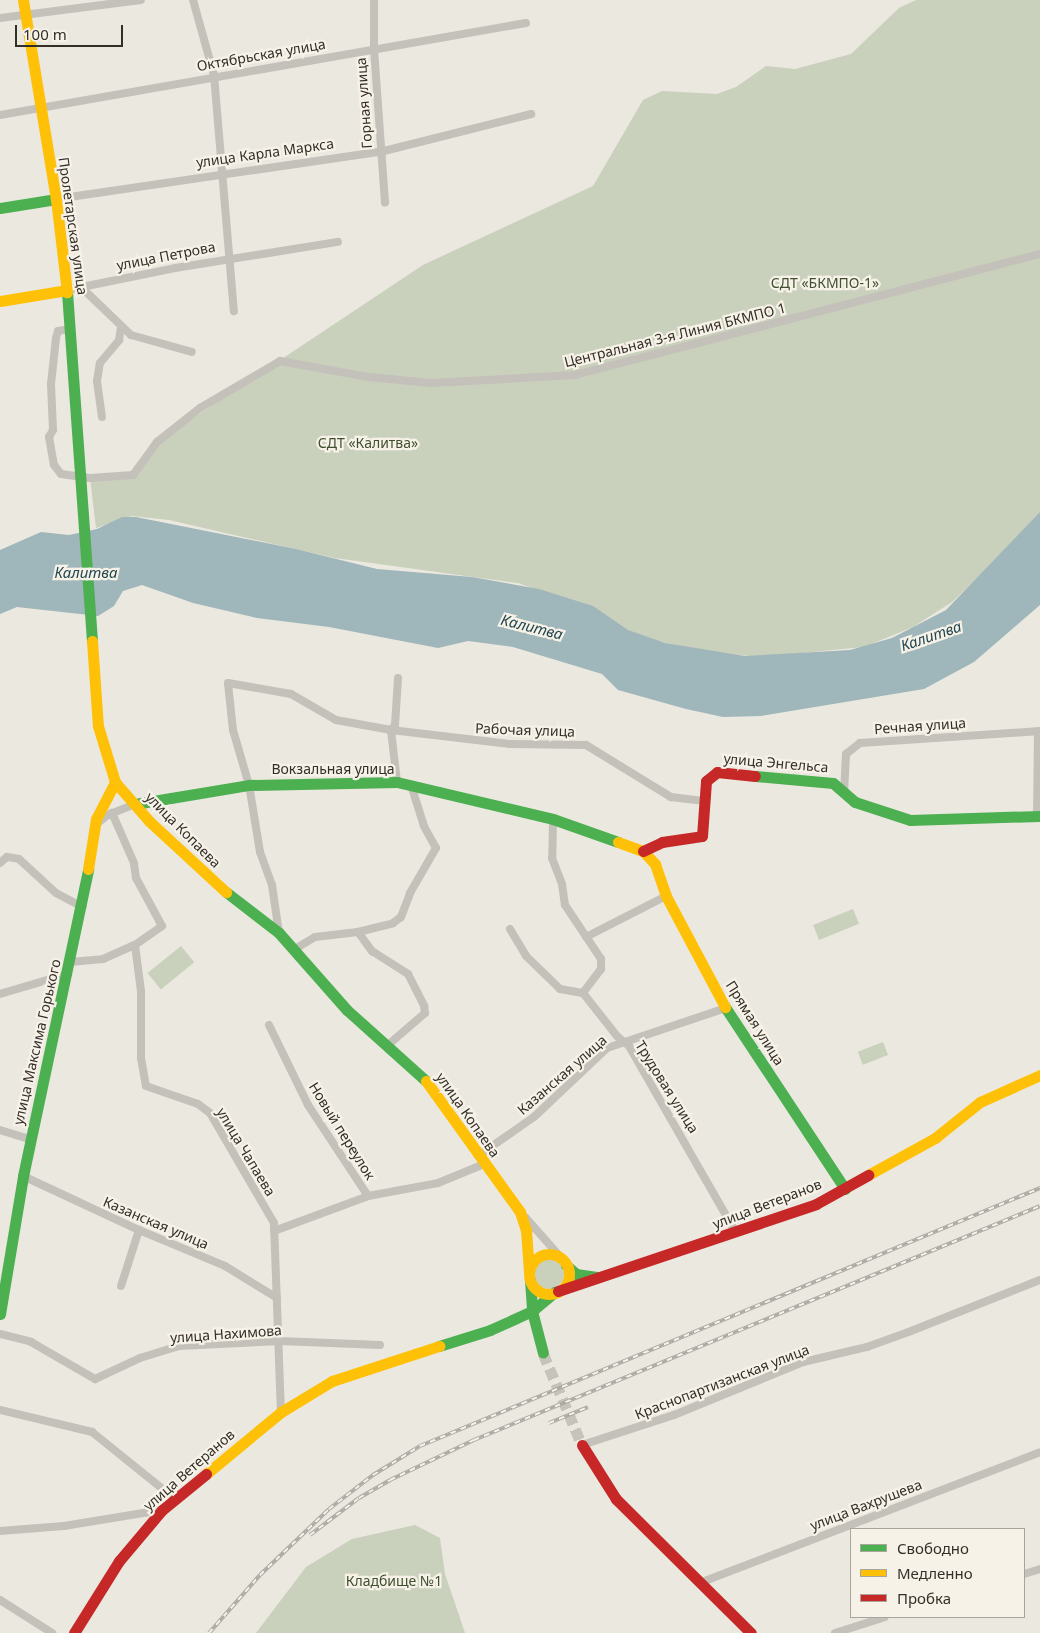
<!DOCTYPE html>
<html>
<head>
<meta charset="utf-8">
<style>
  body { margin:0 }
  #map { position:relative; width:1040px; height:1633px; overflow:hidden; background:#ebe8e0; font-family:"Noto Sans",sans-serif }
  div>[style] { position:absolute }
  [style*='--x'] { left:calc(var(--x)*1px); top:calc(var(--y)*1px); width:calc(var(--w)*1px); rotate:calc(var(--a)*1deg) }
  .green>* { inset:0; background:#c9d0bc; transform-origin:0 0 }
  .round { border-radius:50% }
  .water>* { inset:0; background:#9fb6ba }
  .secondary-tunnel>* { height:11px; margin-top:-5.5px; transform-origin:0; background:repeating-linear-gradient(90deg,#c6c3bb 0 11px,transparent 0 16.5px) }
  .street>* { height:8px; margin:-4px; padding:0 4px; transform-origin:4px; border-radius:4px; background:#c4c0ba }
  .fast>* { height:11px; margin:-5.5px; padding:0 5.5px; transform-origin:5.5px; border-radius:5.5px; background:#4caf50 }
  .slow>* { height:11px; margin:-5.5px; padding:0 5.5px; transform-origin:5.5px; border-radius:5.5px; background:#ffc107 }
  .slow>.ring { margin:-5.5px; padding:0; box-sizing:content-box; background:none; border:11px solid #ffc107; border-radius:50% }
  .jam>* { height:11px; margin:-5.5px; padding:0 5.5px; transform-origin:5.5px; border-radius:5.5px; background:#c62828 }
  .rail>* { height:4px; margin-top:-2px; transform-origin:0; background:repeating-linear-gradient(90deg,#f7f2e8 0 5.5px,#aca9a4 0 11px); box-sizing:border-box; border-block:1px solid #aca9a4 }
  span { translate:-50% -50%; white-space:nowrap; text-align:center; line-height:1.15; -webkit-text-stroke:4.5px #f7f2e8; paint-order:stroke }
  .street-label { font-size:14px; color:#342e29 }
  .park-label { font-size:14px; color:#3f4f2f }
  .water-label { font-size:15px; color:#234750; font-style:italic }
  .legend { position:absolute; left:850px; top:1528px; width:175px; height:90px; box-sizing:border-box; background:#f7f2e8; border:1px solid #a9a49c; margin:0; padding:6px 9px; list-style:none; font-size:15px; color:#342e29 }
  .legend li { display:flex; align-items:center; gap:10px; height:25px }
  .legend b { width:25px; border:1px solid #a9a49c }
  .scale { position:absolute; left:15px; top:25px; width:108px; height:22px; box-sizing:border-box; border:2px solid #342e29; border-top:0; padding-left:6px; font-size:15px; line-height:18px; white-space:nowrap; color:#342e29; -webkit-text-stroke:4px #f7f2e8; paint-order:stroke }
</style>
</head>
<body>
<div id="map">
  <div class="green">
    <div style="clip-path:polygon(916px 0,1040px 0,1040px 519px,952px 602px,913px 627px,864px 647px,760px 657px,711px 652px,651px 640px,607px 622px,558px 597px,518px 583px,335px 558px,169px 520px,132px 516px,96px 528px,90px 478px,133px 475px,154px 444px,423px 265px,593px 186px,643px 100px,662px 91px,717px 94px,736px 87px,766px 66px,795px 69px,851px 54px,899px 8px)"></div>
    <div style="left:853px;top:909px;width:16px;height:43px;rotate:68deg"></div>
    <div style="left:181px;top:946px;width:21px;height:43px;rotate:51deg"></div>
    <div style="left:883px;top:1042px;width:14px;height:27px;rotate:69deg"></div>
    <div class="round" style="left:534px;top:1259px;width:30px;height:30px"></div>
    <div style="clip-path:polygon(415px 1525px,440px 1538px,445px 1574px,465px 1633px,256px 1633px,306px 1567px,352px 1539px)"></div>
  </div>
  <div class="water">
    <div style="clip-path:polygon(1040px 512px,1040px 605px,974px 662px,924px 689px,761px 716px,723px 717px,686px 709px,618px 690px,602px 674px,513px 647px,468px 641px,438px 648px,329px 627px,257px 618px,193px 603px,142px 585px,123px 591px,114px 606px,98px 616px,17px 607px,0 614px,0 550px,41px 532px,69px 535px,97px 529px,122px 517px,136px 517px,296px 549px,377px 569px,472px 577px,539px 589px,593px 606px,628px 630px,665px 643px,745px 656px,850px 650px,892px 638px,946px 610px)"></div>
  </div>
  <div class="secondary-tunnel">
    <div style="--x:543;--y:1353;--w:100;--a:67"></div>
  </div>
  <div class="street">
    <div style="--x:193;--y:0;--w:78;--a:74.4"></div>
    <div style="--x:214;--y:75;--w:237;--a:85.2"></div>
    <div style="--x:374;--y:0;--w:49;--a:90"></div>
    <div style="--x:374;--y:49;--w:154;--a:85.9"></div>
    <div style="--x:0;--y:18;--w:142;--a:-7.3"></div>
    <div style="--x:0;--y:115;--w:534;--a:-9.92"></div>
    <div style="--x:56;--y:199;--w:327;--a:-8.3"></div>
    <div style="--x:380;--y:152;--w:156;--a:-14.1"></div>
    <div style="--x:82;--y:288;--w:68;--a:43.8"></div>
    <div style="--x:131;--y:335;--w:63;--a:15.6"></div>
    <div style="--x:67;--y:290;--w:110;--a:-11.5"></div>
    <div style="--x:175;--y:268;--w:165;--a:-9.1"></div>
    <div style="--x:70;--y:329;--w:12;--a:171"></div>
    <div style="--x:58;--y:331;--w:7;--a:106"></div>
    <div style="--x:56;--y:338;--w:46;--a:96.2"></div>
    <div style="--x:51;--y:384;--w:46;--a:87.5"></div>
    <div style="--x:53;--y:430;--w:8;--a:120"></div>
    <div style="--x:49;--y:437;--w:28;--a:80"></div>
    <div style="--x:54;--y:465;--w:11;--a:52"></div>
    <div style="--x:61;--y:474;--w:29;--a:8"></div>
    <div style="--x:90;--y:478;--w:43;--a:-4"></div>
    <div style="--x:133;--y:475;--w:41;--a:-54"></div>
    <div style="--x:157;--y:442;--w:55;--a:-38.3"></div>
    <div style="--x:200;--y:408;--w:93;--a:-30.4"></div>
    <div style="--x:280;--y:361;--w:89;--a:10.3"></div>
    <div style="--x:368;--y:377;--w:64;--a:5.4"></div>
    <div style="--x:432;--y:383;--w:143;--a:-3.2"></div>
    <div style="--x:575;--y:375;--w:480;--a:-14.6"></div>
    <div style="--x:102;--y:417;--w:36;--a:-98"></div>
    <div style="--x:97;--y:381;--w:18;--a:-81"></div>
    <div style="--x:100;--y:363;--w:30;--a:-50"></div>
    <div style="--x:119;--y:340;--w:13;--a:-81"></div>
    <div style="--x:397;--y:782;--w:52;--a:-96.6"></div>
    <div style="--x:391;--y:730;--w:6;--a:-51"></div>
    <div style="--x:395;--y:725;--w:47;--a:-86.3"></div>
    <div style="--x:844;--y:793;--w:39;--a:-87"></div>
    <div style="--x:846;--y:754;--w:18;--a:-38"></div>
    <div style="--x:860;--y:743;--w:180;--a:-3.8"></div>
    <div style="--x:1037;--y:816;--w:84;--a:-89.3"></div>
    <div style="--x:553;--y:819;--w:39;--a:91"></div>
    <div style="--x:552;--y:858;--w:28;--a:69"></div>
    <div style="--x:562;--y:884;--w:21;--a:82"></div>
    <div style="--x:565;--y:905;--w:65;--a:56.3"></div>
    <div style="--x:601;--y:959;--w:10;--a:90"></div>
    <div style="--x:601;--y:969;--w:30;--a:127"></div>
    <div style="--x:95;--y:825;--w:16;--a:-38"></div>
    <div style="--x:108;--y:815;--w:29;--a:-22"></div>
    <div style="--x:0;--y:863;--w:9;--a:-41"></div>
    <div style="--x:7;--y:857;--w:12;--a:9"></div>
    <div style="--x:19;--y:859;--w:50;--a:42.6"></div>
    <div style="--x:56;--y:893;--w:30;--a:28"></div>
    <div style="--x:510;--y:929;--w:31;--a:59"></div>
    <div style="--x:526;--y:956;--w:47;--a:44.1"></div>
    <div style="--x:560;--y:989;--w:23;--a:10"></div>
    <div style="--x:358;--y:932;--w:24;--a:54"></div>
    <div style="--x:372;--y:951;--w:43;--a:32.6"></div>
    <div style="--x:408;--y:974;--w:36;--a:63"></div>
    <div style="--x:424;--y:1006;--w:7;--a:82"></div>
    <div style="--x:425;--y:1013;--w:49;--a:139.1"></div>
    <div style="--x:279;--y:933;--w:49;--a:-98.3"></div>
    <div style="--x:272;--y:885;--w:35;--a:-110"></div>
    <div style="--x:260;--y:852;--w:68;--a:-99.3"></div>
    <div style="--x:249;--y:785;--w:57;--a:-106.2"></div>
    <div style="--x:233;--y:730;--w:47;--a:-96.1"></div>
    <div style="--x:228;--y:683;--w:64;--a:9.9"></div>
    <div style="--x:291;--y:694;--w:52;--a:30"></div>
    <div style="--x:336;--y:720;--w:56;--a:10.3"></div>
    <div style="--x:391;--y:730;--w:120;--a:6.7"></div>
    <div style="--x:510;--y:744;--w:76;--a:0.8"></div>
    <div style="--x:586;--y:745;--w:100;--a:31.5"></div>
    <div style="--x:671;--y:797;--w:32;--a:7"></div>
    <div style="--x:586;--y:937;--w:90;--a:-27.1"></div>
    <div style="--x:135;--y:945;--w:46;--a:82.6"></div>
    <div style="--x:141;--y:991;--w:67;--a:90"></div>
    <div style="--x:141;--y:1058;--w:28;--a:80"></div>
    <div style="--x:146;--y:1086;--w:55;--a:19.1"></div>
    <div style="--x:198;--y:1104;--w:15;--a:37"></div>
    <div style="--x:210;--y:1113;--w:127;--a:59.8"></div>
    <div style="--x:274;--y:1223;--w:189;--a:87.9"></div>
    <div style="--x:295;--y:949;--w:23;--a:-31"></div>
    <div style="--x:315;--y:937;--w:43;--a:-6.6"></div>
    <div style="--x:358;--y:932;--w:36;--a:-14"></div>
    <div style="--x:393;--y:923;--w:10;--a:-37"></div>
    <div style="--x:401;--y:917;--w:26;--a:-69"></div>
    <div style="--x:410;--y:893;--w:52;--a:-60"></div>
    <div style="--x:436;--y:848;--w:25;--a:-119"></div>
    <div style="--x:424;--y:826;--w:43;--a:-107.6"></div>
    <div style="--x:70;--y:962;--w:33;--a:-5"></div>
    <div style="--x:103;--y:959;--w:35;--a:-24"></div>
    <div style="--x:135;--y:945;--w:33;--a:-35"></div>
    <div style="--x:162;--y:926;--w:55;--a:-118.4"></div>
    <div style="--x:136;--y:878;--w:15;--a:-98"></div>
    <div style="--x:134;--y:863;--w:55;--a:-113.7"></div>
    <div style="--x:583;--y:993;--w:55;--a:51.7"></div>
    <div style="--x:617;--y:1036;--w:16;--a:40"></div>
    <div style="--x:629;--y:1046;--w:215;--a:60.2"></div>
    <div style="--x:0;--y:994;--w:71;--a:-16.4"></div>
    <div style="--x:269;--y:1025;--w:89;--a:64"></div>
    <div style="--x:308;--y:1105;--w:109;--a:56.6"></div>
    <div style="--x:0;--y:1130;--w:31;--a:17"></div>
    <div style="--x:478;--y:1156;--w:68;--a:-34.9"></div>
    <div style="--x:534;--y:1117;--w:100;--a:-43.4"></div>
    <div style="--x:607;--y:1048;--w:126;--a:-18.6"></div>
    <div style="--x:23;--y:1176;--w:128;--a:25"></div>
    <div style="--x:139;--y:1230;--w:93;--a:22.7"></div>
    <div style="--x:225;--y:1266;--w:61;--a:31.6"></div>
    <div style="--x:525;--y:1217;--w:57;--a:48.5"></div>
    <div style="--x:274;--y:1231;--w:100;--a:-20.4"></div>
    <div style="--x:368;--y:1196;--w:71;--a:-10.5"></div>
    <div style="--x:438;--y:1183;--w:50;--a:-22.4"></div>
    <div style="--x:121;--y:1286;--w:59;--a:-72.2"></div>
    <div style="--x:0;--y:1334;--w:32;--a:14"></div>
    <div style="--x:31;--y:1342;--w:74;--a:30"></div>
    <div style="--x:95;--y:1379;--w:50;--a:-25"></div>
    <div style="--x:140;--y:1358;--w:41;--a:-17.1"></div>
    <div style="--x:179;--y:1346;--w:101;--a:-2.8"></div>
    <div style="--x:280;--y:1341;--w:100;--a:2.3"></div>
    <div style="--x:0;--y:1410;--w:95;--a:13.4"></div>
    <div style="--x:92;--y:1432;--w:107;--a:38.9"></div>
    <div style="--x:582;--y:1445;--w:97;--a:-18.1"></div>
    <div style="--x:674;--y:1415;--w:139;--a:-22.3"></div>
    <div style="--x:803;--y:1362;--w:66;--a:-13.2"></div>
    <div style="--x:867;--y:1347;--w:47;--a:-20"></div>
    <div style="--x:911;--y:1331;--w:139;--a:-21.6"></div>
    <div style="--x:0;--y:1531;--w:64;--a:-4.5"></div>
    <div style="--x:64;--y:1526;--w:99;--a:-9.3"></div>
    <div style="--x:1024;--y:1574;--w:17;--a:-17"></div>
    <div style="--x:702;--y:1582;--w:362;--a:-21"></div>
    <div style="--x:0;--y:1600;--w:62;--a:32.4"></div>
    <div style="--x:835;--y:1633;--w:52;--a:-17.7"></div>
  </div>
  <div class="fast">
    <div style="--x:0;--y:208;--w:57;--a:-9.1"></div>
    <div style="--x:67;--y:292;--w:350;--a:85.9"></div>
    <div style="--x:755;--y:776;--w:78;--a:5.1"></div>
    <div style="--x:833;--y:783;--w:29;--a:41"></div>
    <div style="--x:855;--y:802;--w:58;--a:18.1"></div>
    <div style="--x:910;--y:820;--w:130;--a:-1.8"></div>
    <div style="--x:135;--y:804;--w:116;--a:-9.5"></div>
    <div style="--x:249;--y:785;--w:148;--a:-1.2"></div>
    <div style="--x:397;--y:782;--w:160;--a:13.3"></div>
    <div style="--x:553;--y:819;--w:69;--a:19.5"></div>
    <div style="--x:226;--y:892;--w:67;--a:37.7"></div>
    <div style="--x:279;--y:933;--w:103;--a:48.6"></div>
    <div style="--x:347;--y:1010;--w:106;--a:41.9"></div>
    <div style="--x:725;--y:1007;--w:218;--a:56.6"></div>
    <div style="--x:566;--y:1265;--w:13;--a:42"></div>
    <div style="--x:576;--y:1274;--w:21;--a:8"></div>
    <div style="--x:530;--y:1280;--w:31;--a:86"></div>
    <div style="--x:532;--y:1311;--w:43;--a:75.3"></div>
    <div style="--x:0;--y:1314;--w:140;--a:-80.5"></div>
    <div style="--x:23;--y:1176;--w:314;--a:-78"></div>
    <div style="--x:439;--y:1346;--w:53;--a:-17.4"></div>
    <div style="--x:490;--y:1330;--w:46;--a:-24.3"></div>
    <div style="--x:532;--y:1311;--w:30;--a:-40"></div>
  </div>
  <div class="slow">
    <div style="--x:23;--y:0;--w:202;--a:80.6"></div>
    <div style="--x:56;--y:199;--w:94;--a:83.3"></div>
    <div style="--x:0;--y:301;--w:68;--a:-9.3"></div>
    <div style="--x:92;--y:641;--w:85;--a:86"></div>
    <div style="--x:98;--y:726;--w:59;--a:73.1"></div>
    <div style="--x:115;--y:782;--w:52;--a:48.9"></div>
    <div style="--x:149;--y:821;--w:105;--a:42.7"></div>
    <div style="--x:618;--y:842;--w:27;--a:20"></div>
    <div style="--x:643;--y:851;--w:18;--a:47"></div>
    <div style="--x:655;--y:864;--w:34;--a:71"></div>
    <div style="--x:666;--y:896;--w:126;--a:62"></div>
    <div style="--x:88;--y:869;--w:51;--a:-80.9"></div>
    <div style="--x:96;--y:819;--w:42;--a:-62.8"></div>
    <div style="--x:426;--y:1081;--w:161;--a:54.3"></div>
    <div style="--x:520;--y:1212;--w:19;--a:72"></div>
    <div style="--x:526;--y:1230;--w:42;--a:85.9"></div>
    <div style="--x:868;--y:1175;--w:77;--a:-28.9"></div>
    <div style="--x:935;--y:1138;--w:58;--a:-38.7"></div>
    <div style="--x:980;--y:1102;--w:66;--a:-24.2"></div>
    <div class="ring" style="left:529px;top:1254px;width:29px;height:29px"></div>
    <div style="--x:206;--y:1474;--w:97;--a:-39.6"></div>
    <div style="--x:281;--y:1412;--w:60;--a:-31.3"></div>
    <div style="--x:332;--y:1381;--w:113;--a:-18.1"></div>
  </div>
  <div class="jam">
    <div style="--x:643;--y:851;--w:21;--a:-25"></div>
    <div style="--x:662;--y:842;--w:40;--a:-8.5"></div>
    <div style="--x:702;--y:836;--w:55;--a:-85.8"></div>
    <div style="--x:706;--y:781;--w:14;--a:-39"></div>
    <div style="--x:717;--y:772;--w:38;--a:6"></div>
    <div style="--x:558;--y:1291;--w:272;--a:-18.6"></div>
    <div style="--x:816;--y:1204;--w:60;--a:-29.1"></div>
    <div style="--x:582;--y:1445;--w:64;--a:57.8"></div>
    <div style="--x:616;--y:1499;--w:190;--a:44.8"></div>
    <div style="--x:74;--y:1633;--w:85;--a:-58"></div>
    <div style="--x:119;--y:1561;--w:67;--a:-49.9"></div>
    <div style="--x:162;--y:1510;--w:57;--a:-39.3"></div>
  </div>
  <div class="rail">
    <div style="--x:549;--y:1423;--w:42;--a:-22.3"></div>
    <div style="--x:310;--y:1535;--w:61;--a:-37.1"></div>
    <div style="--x:359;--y:1498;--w:36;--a:-30"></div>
    <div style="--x:390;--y:1480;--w:93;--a:-25.5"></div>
    <div style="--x:474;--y:1440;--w:612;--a:-22.46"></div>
    <div style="--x:209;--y:1633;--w:77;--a:-48.7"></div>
    <div style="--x:260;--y:1575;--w:95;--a:-43.7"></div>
    <div style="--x:329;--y:1509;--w:56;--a:-37.7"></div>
    <div style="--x:373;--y:1475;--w:55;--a:-31.7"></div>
    <div style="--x:420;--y:1446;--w:672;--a:-22.59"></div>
  </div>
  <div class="street-label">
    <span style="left:261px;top:55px;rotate:-10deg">Октябрьская улица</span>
    <span style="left:364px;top:103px;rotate:-94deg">Горная улица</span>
    <span style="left:265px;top:153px;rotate:-8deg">улица Карла Маркса</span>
    <span style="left:73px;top:226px;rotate:82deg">Пролетарская улица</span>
    <span style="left:166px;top:256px;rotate:-11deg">улица Петрова</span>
    <span style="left:675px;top:335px;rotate:-14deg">Центральная 3-я Линия БКМПО 1</span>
    <span style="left:920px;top:726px;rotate:-4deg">Речная улица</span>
    <span style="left:525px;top:730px;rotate:2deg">Рабочая улица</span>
    <span style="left:776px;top:763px;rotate:5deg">улица Энгельса</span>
    <span style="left:333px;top:769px">Вокзальная улица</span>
    <span style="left:183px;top:830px;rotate:45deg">улица Копаева</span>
    <span style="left:755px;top:1023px;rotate:58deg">Прямая улица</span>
    <span style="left:37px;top:1042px;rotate:-77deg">улица Максима Горького</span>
    <span style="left:562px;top:1075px;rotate:-41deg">Казанская улица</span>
    <span style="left:667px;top:1087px;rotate:58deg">Трудовая улица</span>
    <span style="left:468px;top:1115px;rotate:55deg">улица Копаева</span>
    <span style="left:342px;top:1131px;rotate:58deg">Новый переулок</span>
    <span style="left:246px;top:1152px;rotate:59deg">улица Чапаева</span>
    <span style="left:767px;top:1204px;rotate:-21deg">улица Ветеранов</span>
    <span style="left:156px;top:1223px;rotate:23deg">Казанская улица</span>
    <span style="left:226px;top:1334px;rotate:-4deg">улица Нахимова</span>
    <span style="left:722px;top:1382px;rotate:-21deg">Краснопартизанская улица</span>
    <span style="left:189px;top:1470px;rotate:-41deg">улица Ветеранов</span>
    <span style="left:866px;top:1505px;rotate:-21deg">улица Вахрушева</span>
  </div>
  <div class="park-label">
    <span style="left:825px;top:283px">СДТ «БКМПО-1»</span>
    <span style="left:368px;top:443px">СДТ «Калитва»</span>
    <span style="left:394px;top:1581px">Кладбище №1</span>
  </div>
  <div class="water-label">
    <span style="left:86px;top:573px">Калитва</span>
    <span style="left:532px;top:627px;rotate:14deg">Калитва</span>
    <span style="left:931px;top:636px;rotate:-19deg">Калитва</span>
  </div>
  <ul class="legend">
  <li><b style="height:6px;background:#4caf50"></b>Свободно</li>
  <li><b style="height:6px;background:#ffc107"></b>Медленно</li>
  <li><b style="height:6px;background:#c62828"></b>Пробка</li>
  </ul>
  <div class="scale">100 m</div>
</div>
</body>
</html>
